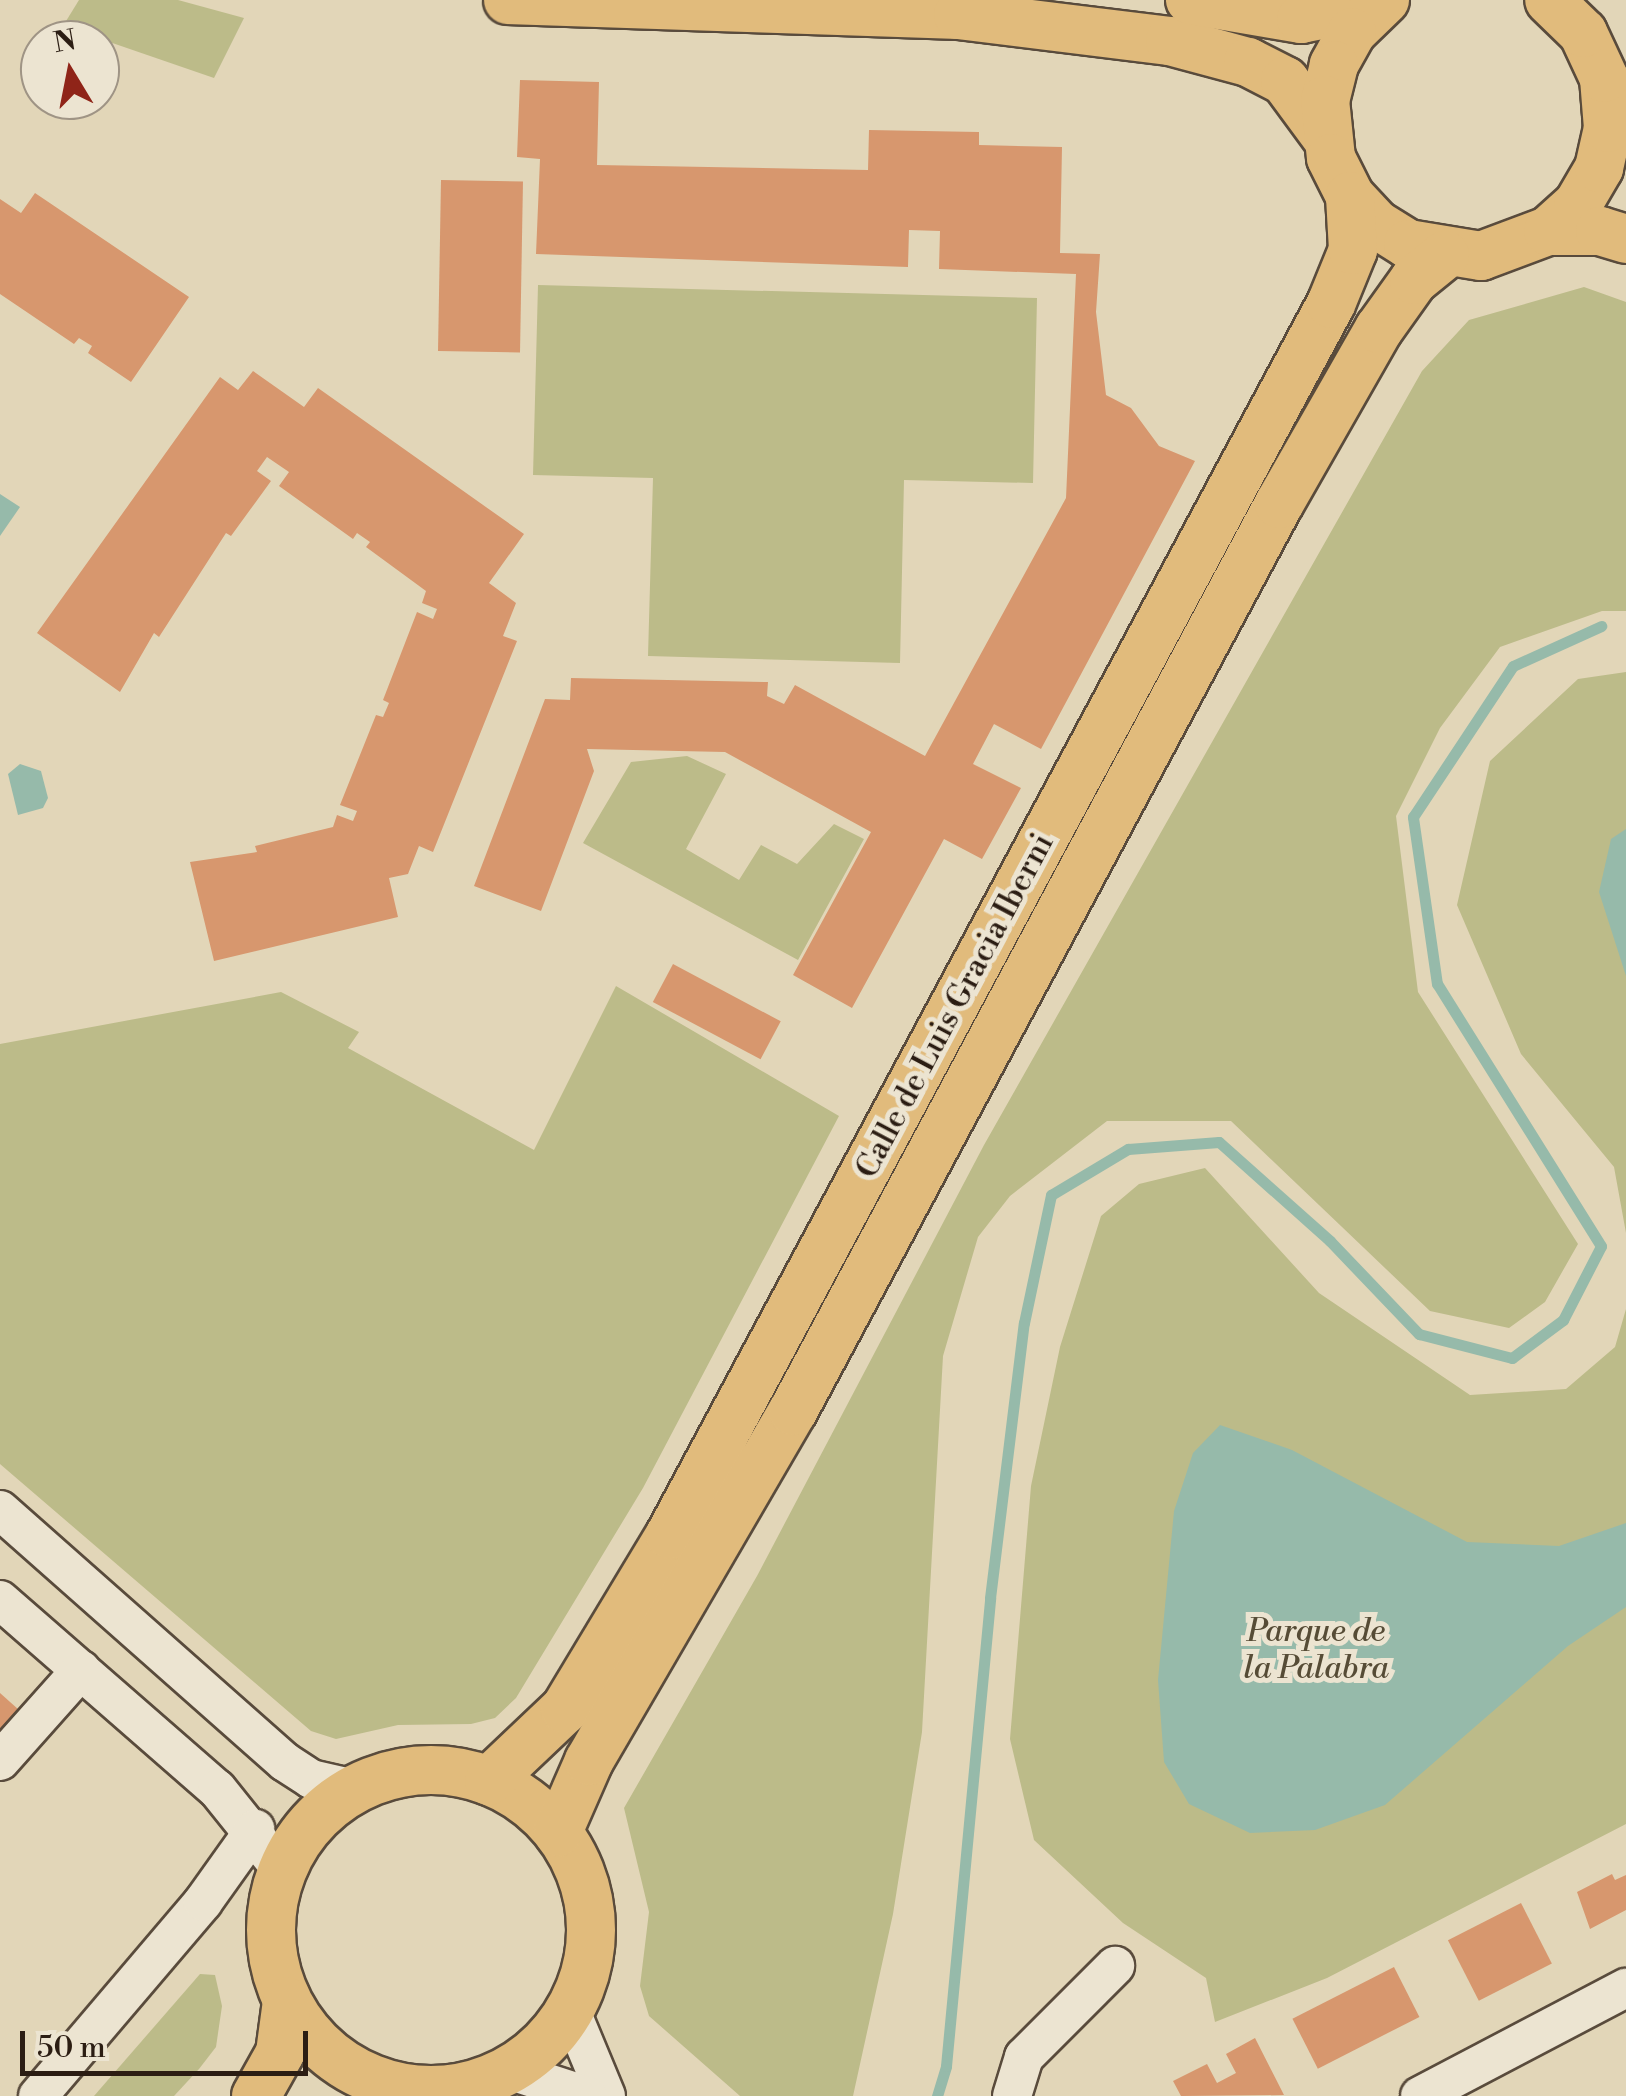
<!DOCTYPE html>
<html>
<head>
<meta charset="utf-8">
<style>
  body { margin:0 }
  #map { position:relative; width:1626px; height:2096px; overflow:hidden; background:#e2d6b8; font-family:"Libre Bodoni",serif }
  div>[style] { position:absolute }
  [style*='--x'] { left:calc(var(--x)*1px); top:calc(var(--y)*1px); width:calc(var(--w)*1px); rotate:calc(var(--a)*1deg) }
  .green>* { inset:0; background:#bcbb89 }
  .water>* { inset:0; background:#96baaa }
  .stream>* { height:11px; margin:-5.5px; padding:0 5.5px; transform-origin:5.5px; border-radius:5.5px; background:#96baaa }
  .building>* { inset:0; background:#d7976e; transform-origin:0 0 }
  .roads { filter:drop-shadow(2px 0 #594b3c) drop-shadow(-2px 0 #594b3c) drop-shadow(0 2px #594b3c) drop-shadow(0 -2px #594b3c) }
  .minor>* { height:38px; margin:-19px; padding:0 19px; transform-origin:19px; border-radius:19px; background:#ece4d1 }
  .major>* { height:48px; margin:-24px; padding:0 24px; transform-origin:24px; border-radius:24px; background:#e1bb7c }
  .major>.ring { margin:-24px; padding:0; box-sizing:content-box; background:none; border:48px solid #e1bb7c; border-radius:50% }
  span { translate:-50% -50%; white-space:nowrap; text-align:center; line-height:1.15; -webkit-text-stroke:10px #ece4d1; paint-order:stroke }
  .street-label { font-size:32px; color:#2b1d13 }
  .park-label { font-size:32px; color:#564c36; font-style:italic }
  .north { position:absolute; left:20px; top:20px; width:100px; height:100px; box-sizing:border-box; background:#ece4d1; border:2px solid #9f9485; border-radius:50%; rotate:350deg; font-size:28px; font-weight:700; line-height:40px; text-align:center; color:#2b1d13 }
  .north::after { content:''; display:block; margin:auto; width:35px; height:45px; background:#8f2418; clip-path:polygon(50% 0,100% 100%,50% 72%,0 100%) }
  .scale { position:absolute; left:20px; top:2031px; width:288px; height:45px; box-sizing:border-box; border:5px solid #2b1d13; border-top:0; padding-left:12px; font-size:30px; line-height:35px; white-space:nowrap; color:#2b1d13; -webkit-text-stroke:8px #ece4d1; paint-order:stroke }
</style>
</head>
<body>
<div id="map">
  <div class="green">
    <div style="clip-path:polygon(79px 0,178px 0,244px 18px,214px 78px,63px 26px)"></div>
    <div style="clip-path:polygon(538px 285px,1037px 298px,1033px 483px,904px 480px,900px 663px,648px 656px,653px 478px,533px 475px)"></div>
    <div style="clip-path:polygon(1584px 287px,1626px 302px,1626px 611px,1602px 611px,1500px 647px,1440px 728px,1396px 816px,1418px 992px,1578px 1244px,1545px 1302px,1509px 1328px,1430px 1311px,1231px 1121px,1107px 1121px,1010px 1196px,978px 1237px,943px 1356px,922px 1732px,893px 1914px,853px 2096px,740px 2096px,649px 2016px,640px 1986px,649px 1912px,624px 1808px,757px 1576px,984px 1145px,1422px 371px,1469px 320px)"></div>
    <div style="clip-path:polygon(1626px 672px,1626px 1233px,1614px 1167px,1521px 1054px,1457px 905px,1490px 761px,1578px 679px)"></div>
    <div style="clip-path:polygon(687px 756px,726px 774px,686px 849px,739px 880px,761px 845px,797px 864px,834px 824px,864px 839px,798px 960px,583px 843px,631px 762px)"></div>
    <div style="clip-path:polygon(616px 986px,839px 1116px,643px 1488px,516px 1698px,495px 1718px,471px 1724px,398px 1725px,336px 1739px,311px 1731px,0 1464px,0 1044px,281px 992px,359px 1032px,348px 1048px,534px 1150px)"></div>
    <div style="clip-path:polygon(1205px 1168px,1319px 1293px,1470px 1395px,1566px 1389px,1615px 1347px,1626px 1309px,1626px 1824px,1327px 1978px,1215px 2022px,1206px 1978px,1123px 1923px,1034px 1840px,1010px 1739px,1031px 1486px,1060px 1347px,1101px 1216px,1139px 1184px)"></div>
    <div style="clip-path:polygon(200px 1974px,215px 1975px,222px 2006px,216px 2047px,199px 2069px,174px 2096px,94px 2096px)"></div>
  </div>
  <div class="water">
    <div style="clip-path:polygon(0 494px,20px 507px,0 536px)"></div>
    <div style="clip-path:polygon(20px 764px,41px 771px,48px 798px,43px 808px,18px 815px,8px 774px)"></div>
    <div style="clip-path:polygon(1626px 829px,1626px 976px,1599px 892px,1611px 839px)"></div>
    <div style="clip-path:polygon(1220px 1425px,1292px 1450px,1467px 1542px,1559px 1546px,1626px 1523px,1626px 1607px,1568px 1646px,1385px 1805px,1315px 1830px,1250px 1833px,1189px 1804px,1164px 1762px,1158px 1680px,1174px 1511px,1193px 1453px)"></div>
  </div>
  <div class="stream">
    <div style="--x:937;--y:2096;--w:31;--a:-73"></div>
    <div style="--x:946;--y:2066;--w:470;--a:-84.6"></div>
    <div style="--x:990;--y:1598;--w:277;--a:-83"></div>
    <div style="--x:1024;--y:1323;--w:131;--a:-78.1"></div>
    <div style="--x:1051;--y:1195;--w:90;--a:-30.9"></div>
    <div style="--x:1128;--y:1149;--w:91;--a:-4.4"></div>
    <div style="--x:1219;--y:1142;--w:149;--a:41.7"></div>
    <div style="--x:1330;--y:1241;--w:129;--a:46.3"></div>
    <div style="--x:1419;--y:1334;--w:96;--a:14.5"></div>
    <div style="--x:1512;--y:1358;--w:64;--a:-36.7"></div>
    <div style="--x:1563;--y:1320;--w:83;--a:-62.8"></div>
    <div style="--x:1601;--y:1246;--w:309;--a:-122"></div>
    <div style="--x:1437;--y:984;--w:169;--a:-98.2"></div>
    <div style="--x:1413;--y:817;--w:181;--a:-56.5"></div>
    <div style="--x:1513;--y:666;--w:97;--a:-24.4"></div>
  </div>
  <div class="building">
    <div style="clip-path:polygon(520px 80px,599px 82px,597px 165px,868px 170px,869px 130px,979px 132px,979px 145px,1062px 147px,1060px 253px,1100px 254px,1096px 312px,1106px 395px,1131px 408px,1159px 446px,1195px 461px,1041px 749px,994px 724px,973px 764px,1021px 788px,982px 859px,944px 839px,852px 1008px,793px 975px,871px 832px,725px 752px,587px 749px,594px 771px,541px 911px,474px 886px,545px 699px,570px 700px,571px 678px,768px 682px,767px 696px,784px 704px,795px 685px,925px 756px,1066px 498px,1076px 274px,939px 269px,940px 231px,909px 230px,908px 267px,536px 254px,540px 159px,517px 157px)"></div>
    <div style="left:441px;top:180px;width:82px;height:171px;rotate:1deg"></div>
    <div style="clip-path:polygon(35px 193px,189px 297px,131px 382px,88px 353px,92px 346px,79px 338px,74px 344px,0 294px,0 199px,21px 213px)"></div>
    <div style="clip-path:polygon(253px 371px,304px 407px,318px 388px,524px 534px,489px 583px,516px 603px,503px 636px,517px 641px,433px 852px,419px 846px,408px 874px,389px 878px,398px 917px,214px 961px,190px 862px,257px 852px,255px 846px,333px 827px,337px 815px,353px 821px,357px 811px,340px 805px,376px 715px,383px 717px,389px 703px,383px 700px,417px 612px,433px 619px,437px 609px,422px 603px,426px 591px,366px 547px,370px 542px,357px 533px,353px 539px,279px 486px,289px 472px,267px 457px,257px 471px,271px 481px,231px 536px,226px 533px,159px 637px,154px 633px,120px 692px,37px 633px,220px 377px,238px 390px)"></div>
    <div style="left:673px;top:964px;width:122px;height:43px;rotate:28deg"></div>
    <div style="clip-path:polygon(0 1693px,28px 1718px,0 1748px)"></div>
    <div style="clip-path:polygon(1612px 1874px,1615px 1880px,1626px 1875px,1626px 1910px,1590px 1929px,1577px 1892px)"></div>
    <div style="left:1521px;top:1903px;width:68px;height:82px;rotate:63deg"></div>
    <div style="left:1394px;top:1967px;width:56px;height:114px;rotate:63deg"></div>
    <div style="clip-path:polygon(1255px 2038px,1284px 2095px,1181px 2096px,1173px 2081px,1207px 2064px,1217px 2083px,1236px 2073px,1226px 2054px)"></div>
  </div>
  <div class="roads">
    <div class="minor">
      <div style="--x:0;--y:1510;--w:380;--a:41.5"></div>
      <div style="--x:285;--y:1762;--w:31;--a:33"></div>
      <div style="--x:311;--y:1779;--w:45;--a:12.8"></div>
      <div style="--x:0;--y:1600;--w:288;--a:41.1"></div>
      <div style="--x:217;--y:1789;--w:104;--a:51.3"></div>
      <div style="--x:0;--y:1761;--w:122;--a:-48.3"></div>
      <div style="--x:570;--y:2009;--w:94;--a:67.5"></div>
      <div style="--x:508;--y:2070;--w:84;--a:18"></div>
      <div style="--x:38;--y:2096;--w:255;--a:-49.6"></div>
      <div style="--x:203;--y:1902;--w:90;--a:-54.5"></div>
      <div style="--x:1012;--y:2096;--w:41;--a:-72.9"></div>
      <div style="--x:1024;--y:2057;--w:129;--a:-45"></div>
      <div style="--x:1420;--y:2096;--w:233;--a:-27.7"></div>
    </div>
    <div class="major">
      <div style="--x:508;--y:0;--w:450;--a:1.9"></div>
      <div style="--x:958;--y:15;--w:214;--a:7"></div>
      <div style="--x:1170;--y:41;--w:81;--a:15.1"></div>
      <div style="--x:1248;--y:62;--w:42;--a:27.2"></div>
      <div style="--x:1285;--y:81;--w:71;--a:53.6"></div>
      <div style="--x:1190;--y:0;--w:113;--a:9.7"></div>
      <div style="--x:1301;--y:19;--w:77;--a:-11.2"></div>
      <div style="--x:1385;--y:0;--w:46;--a:135.9"></div>
      <div style="--x:1352;--y:32;--w:38;--a:119"></div>
      <div style="--x:1334;--y:65;--w:36;--a:104"></div>
      <div style="--x:1325;--y:100;--w:58;--a:84.1"></div>
      <div style="--x:1331;--y:158;--w:42;--a:63.4"></div>
      <div style="--x:1350;--y:196;--w:38;--a:47"></div>
      <div style="--x:1376;--y:224;--w:38;--a:32"></div>
      <div style="--x:1408;--y:244;--w:74;--a:9.3"></div>
      <div style="--x:1481;--y:256;--w:72;--a:-20.5"></div>
      <div style="--x:1548;--y:231;--w:40;--a:-42"></div>
      <div style="--x:1578;--y:204;--w:42;--a:-59.7"></div>
      <div style="--x:1599;--y:168;--w:41;--a:-77.3"></div>
      <div style="--x:1608;--y:128;--w:50;--a:-94.6"></div>
      <div style="--x:1604;--y:78;--w:50;--a:-115"></div>
      <div style="--x:1583;--y:33;--w:47;--a:-135.9"></div>
      <div style="--x:1548;--y:231;--w:52;--a:0"></div>
      <div style="--x:1600;--y:231;--w:27;--a:17"></div>
      <div class="ring" style="left:271px;top:1770px;width:272px;height:272px"></div>
      <div style="--x:489;--y:1781;--w:105;--a:-43.5"></div>
      <div style="--x:565;--y:1709;--w:203;--a:-58.9"></div>
      <div style="--x:670;--y:1535;--w:1397;--a:-61.77"></div>
      <div style="--x:1331;--y:304;--w:58;--a:-67.8"></div>
      <div style="--x:1353;--y:250;--w:54;--a:-93.2"></div>
      <div style="--x:558;--y:1832;--w:77;--a:-66.4"></div>
      <div style="--x:589;--y:1761;--w:405;--a:-59.8"></div>
      <div style="--x:793;--y:1411;--w:1029;--a:-61.82"></div>
      <div style="--x:1279;--y:504;--w:202;--a:-60.3"></div>
      <div style="--x:1379;--y:329;--w:60;--a:-54.5"></div>
      <div style="--x:1414;--y:280;--w:40;--a:-39"></div>
      <div style="--x:256;--y:2096;--w:49;--a:-60.8"></div>
      <div style="--x:280;--y:2053;--w:52;--a:-82.3"></div>
    </div>
  </div>
  <div class="street-label">
    <span style="left:955px;top:1006px;rotate:-62deg">Calle de Luis Gracia Iberni</span>
  </div>
  <div class="park-label">
    <span style="left:1316px;top:1650px">Parque de<br>la Palabra</span>
  </div>
  <div class="north">N</div>
  <div class="scale">50 m</div>
</div>
</body>
</html>
